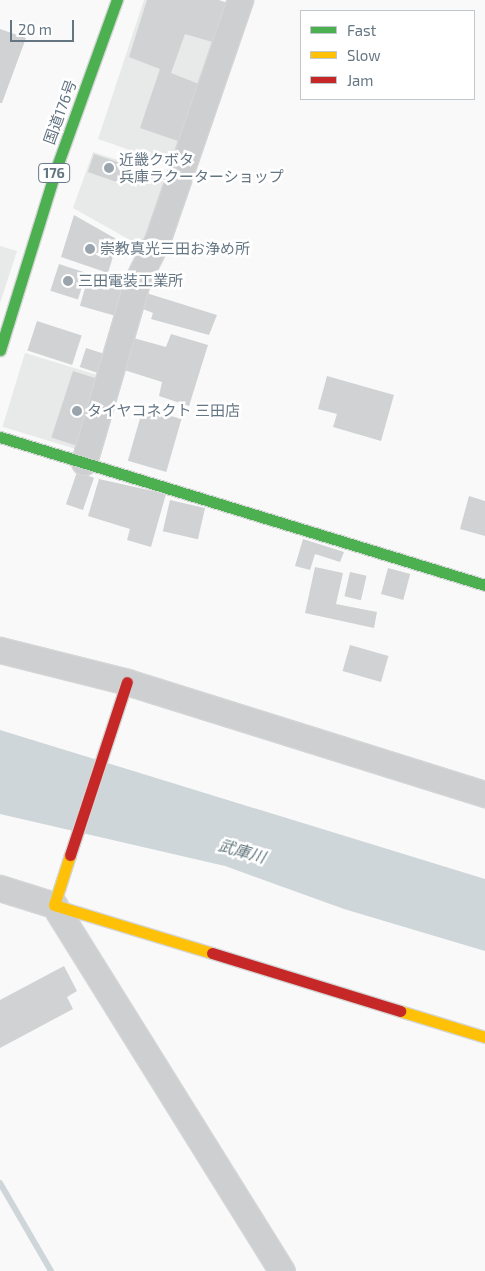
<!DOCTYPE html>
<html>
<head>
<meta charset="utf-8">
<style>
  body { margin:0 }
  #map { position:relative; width:485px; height:1271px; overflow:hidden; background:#f9f9f9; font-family:"Exo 2","Noto Sans JP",sans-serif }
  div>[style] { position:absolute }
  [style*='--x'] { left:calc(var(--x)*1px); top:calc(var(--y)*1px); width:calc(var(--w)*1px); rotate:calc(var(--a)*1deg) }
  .built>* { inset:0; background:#e8e9e9; transform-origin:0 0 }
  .water>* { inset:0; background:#ced6d9 }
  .stream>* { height:6px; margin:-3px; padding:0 3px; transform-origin:3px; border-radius:3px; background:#ced6d9 }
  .building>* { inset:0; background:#d0d2d3; transform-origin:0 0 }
  .roads { filter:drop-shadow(1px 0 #d5d6d7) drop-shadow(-1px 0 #d5d6d7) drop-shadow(0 1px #d5d6d7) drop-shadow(0 -1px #d5d6d7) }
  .street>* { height:25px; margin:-12.5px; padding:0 12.5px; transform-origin:12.5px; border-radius:12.5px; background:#cecfd0 }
  .fast>* { height:11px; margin:-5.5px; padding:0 5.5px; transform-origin:5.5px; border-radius:5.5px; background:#4caf50 }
  .slow>* { height:11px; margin:-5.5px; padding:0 5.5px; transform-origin:5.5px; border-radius:5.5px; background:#ffc107 }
  .jam>* { height:11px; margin:-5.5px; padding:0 5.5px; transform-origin:5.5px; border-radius:5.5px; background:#c62828 }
  .dots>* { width:14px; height:14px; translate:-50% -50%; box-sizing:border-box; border:2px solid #fff; border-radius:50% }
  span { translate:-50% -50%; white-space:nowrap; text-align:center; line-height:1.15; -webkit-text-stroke:5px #fff; paint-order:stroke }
  .shield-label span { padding:1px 4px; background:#fff; border:1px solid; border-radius:4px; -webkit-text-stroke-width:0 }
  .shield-label { font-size:14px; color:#657683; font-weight:700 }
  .street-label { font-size:15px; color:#657683 }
  .poi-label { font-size:15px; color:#657683 }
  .left { translate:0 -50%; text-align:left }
  .water-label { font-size:16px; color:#60757c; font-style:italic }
  .legend { position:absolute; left:300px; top:10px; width:175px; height:90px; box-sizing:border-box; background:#fff; border:1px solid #c1c8cd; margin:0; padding:6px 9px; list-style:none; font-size:15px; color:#657683 }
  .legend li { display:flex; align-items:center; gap:10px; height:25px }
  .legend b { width:25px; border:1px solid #c1c8cd }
  .scale { position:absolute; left:10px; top:20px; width:64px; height:22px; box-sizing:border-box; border:2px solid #657683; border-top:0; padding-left:6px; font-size:15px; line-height:18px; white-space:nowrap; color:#657683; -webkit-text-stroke:4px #fff; paint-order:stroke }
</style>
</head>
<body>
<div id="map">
  <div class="built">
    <div style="clip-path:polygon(144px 0,232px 2px,173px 165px,98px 139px)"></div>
    <div style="clip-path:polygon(93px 152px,170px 177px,146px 249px,73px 208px)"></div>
    <div style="clip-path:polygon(0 246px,17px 251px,0 303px)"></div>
    <div style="left:25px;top:353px;width:79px;height:77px;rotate:17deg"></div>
  </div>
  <div class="water">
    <div style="clip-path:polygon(0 730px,485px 879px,485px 951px,344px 909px,225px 866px,0 814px)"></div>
  </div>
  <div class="stream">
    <div style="--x:0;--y:1183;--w:102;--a:59.9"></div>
  </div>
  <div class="building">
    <div style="clip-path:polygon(147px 0,219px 0,230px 4px,216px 43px,185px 34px,171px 73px,199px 84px,178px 141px,140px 128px,160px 69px,129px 57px)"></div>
    <div style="clip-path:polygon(0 29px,26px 38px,2px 103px,0 103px)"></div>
    <div style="left:94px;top:154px;width:39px;height:19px;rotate:19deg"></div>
    <div style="clip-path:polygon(74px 215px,118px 240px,108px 273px,61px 257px)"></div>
    <div style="left:59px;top:264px;width:29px;height:28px;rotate:18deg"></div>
    <div style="left:89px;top:274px;width:41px;height:33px;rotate:16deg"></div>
    <div style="clip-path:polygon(143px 292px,217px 315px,209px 335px,151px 319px,153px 313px,138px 307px)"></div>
    <div style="left:37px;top:321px;width:47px;height:31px;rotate:18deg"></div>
    <div style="clip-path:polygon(171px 334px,208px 345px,189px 406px,159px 396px,162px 382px,121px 369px,130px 337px,166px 347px)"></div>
    <div style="left:86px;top:348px;width:23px;height:20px;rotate:18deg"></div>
    <div style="left:73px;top:371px;width:26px;height:70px;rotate:18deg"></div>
    <div style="clip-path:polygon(327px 376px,394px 395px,381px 441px,333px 427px,337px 414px,318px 409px)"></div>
    <div style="left:143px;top:408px;width:40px;height:55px;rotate:16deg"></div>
    <div style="left:77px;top:472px;width:18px;height:34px;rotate:19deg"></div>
    <div style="clip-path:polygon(99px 479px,166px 494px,151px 547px,127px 540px,130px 529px,88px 516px)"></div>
    <div style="clip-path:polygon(469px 496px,485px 501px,485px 536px,460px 529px)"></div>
    <div style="left:170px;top:500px;width:36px;height:32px;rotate:13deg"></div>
    <div style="clip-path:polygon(303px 539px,344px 552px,340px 562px,315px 554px,310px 570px,295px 566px)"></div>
    <div style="clip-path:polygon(315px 567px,343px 573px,336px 604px,377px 612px,374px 628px,305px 613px)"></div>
    <div style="left:388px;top:568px;width:23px;height:27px;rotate:15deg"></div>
    <div style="left:350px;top:572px;width:17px;height:25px;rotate:13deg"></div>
    <div style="left:350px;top:645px;width:40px;height:27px;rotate:16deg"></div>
    <div style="clip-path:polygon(64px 966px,77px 991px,67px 997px,73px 1009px,0 1048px,0 1000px)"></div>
  </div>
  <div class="roads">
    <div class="street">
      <div style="--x:84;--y:462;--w:191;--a:-73.6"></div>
      <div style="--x:138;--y:279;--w:42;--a:-63.4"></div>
      <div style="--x:157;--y:241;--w:255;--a:-71"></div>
      <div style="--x:0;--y:650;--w:131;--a:14.1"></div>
      <div style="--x:127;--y:682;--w:375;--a:17.4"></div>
      <div style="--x:0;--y:888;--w:57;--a:17.5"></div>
      <div style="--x:54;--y:905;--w:431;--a:58.1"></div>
    </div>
    <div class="fast">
      <div style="--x:0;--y:350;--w:189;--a:-72.8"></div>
      <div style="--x:56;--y:169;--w:180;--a:-70.2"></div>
      <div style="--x:0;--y:437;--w:507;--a:16.97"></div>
    </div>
    <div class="slow">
      <div style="--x:70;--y:855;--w:52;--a:107.7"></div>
      <div style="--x:54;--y:905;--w:165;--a:16.9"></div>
      <div style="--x:400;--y:1011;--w:89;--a:17"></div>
    </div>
    <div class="jam">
      <div style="--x:70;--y:855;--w:182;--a:-71.8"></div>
      <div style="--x:212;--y:953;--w:197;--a:17.1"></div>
    </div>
  </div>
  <div class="dots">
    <div style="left:109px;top:168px;background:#99a4ac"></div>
    <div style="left:90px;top:249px;background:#99a4ac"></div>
    <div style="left:68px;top:281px;background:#99a4ac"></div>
    <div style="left:77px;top:411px;background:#99a4ac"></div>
  </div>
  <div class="shield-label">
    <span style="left:54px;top:173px">176</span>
  </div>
  <div class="street-label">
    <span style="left:60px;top:112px;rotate:-70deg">国道176号</span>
  </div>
  <div class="poi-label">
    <span class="left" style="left:119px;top:168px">近畿クボタ<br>兵庫ラクーターショップ</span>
    <span class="left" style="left:100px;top:249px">崇教真光三田お浄め所</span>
    <span class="left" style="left:78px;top:281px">三田電装工業所</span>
    <span class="left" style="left:87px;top:411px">タイヤコネクト 三田店</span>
  </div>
  <div class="water-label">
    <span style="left:242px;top:851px;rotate:16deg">武庫川</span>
  </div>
  <ul class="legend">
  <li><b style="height:6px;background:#4caf50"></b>Fast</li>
  <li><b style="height:6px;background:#ffc107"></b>Slow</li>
  <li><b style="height:6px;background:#c62828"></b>Jam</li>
  </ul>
  <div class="scale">20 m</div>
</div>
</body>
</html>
